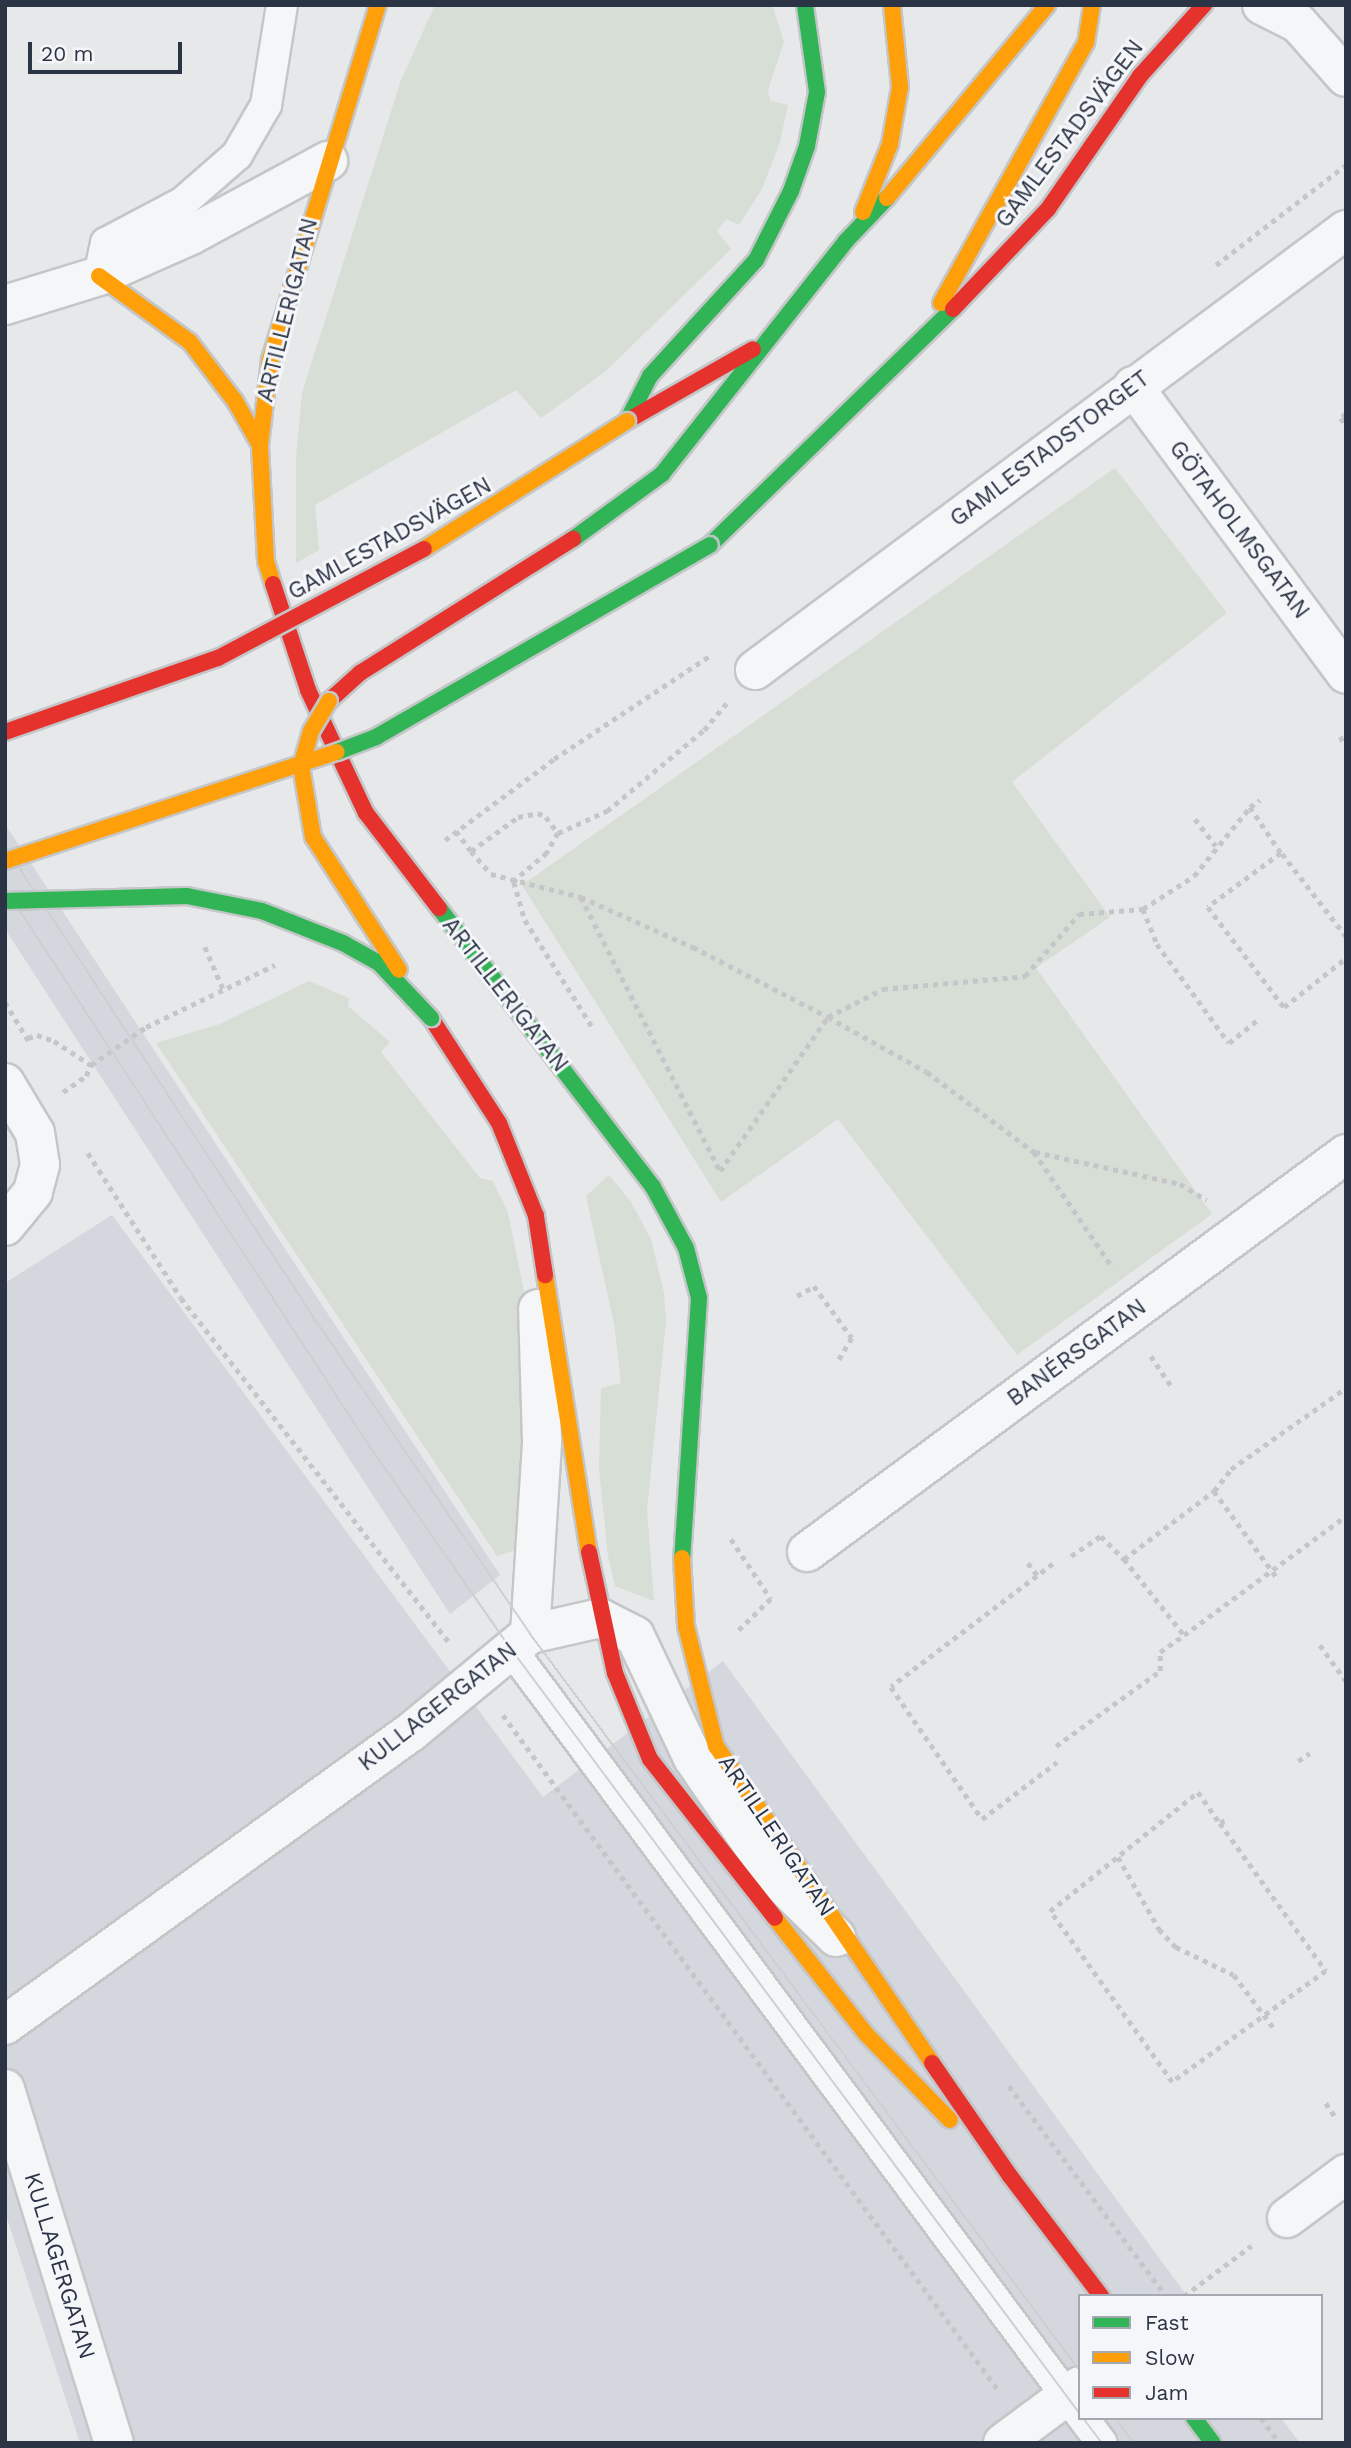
<!DOCTYPE html>
<html>
<head>
<meta charset="utf-8">
<style>
  body { margin:0 }
  #map { position:relative; width:1351px; height:2448px; overflow:hidden; background:#e6e8ea; font-family:"Work Sans",sans-serif }
  div>[style] { position:absolute }
  [style*='--x'] { left:calc(var(--x)*1px); top:calc(var(--y)*1px); width:calc(var(--w)*1px); rotate:calc(var(--a)*1deg) }
  .built>* { inset:0; background:#d4d7dd }
  .green>* { inset:0; background:#d6ded6 }
  .path>* { height:4.5px; margin-top:-2.25px; transform-origin:0; background:repeating-linear-gradient(90deg,#c5c6ca 0 5px,transparent 0 10px) }
  .roads { filter:drop-shadow(2px 0 #c4c6c8) drop-shadow(-2px 0 #c4c6c8) drop-shadow(0 2px #c4c6c8) drop-shadow(0 -2px #c4c6c8) }
  .lane>* { height:30px; margin:-15px; padding:0 15px; transform-origin:15px; border-radius:15px; background:#f5f6f7 }
  .street>* { height:38px; margin:-19px; padding:0 19px; transform-origin:19px; border-radius:19px; background:#f5f6f7 }
  .fast>* { height:16px; margin:-8px; padding:0 8px; transform-origin:8px; border-radius:8px; background:#30b455 }
  .slow>* { height:16px; margin:-8px; padding:0 8px; transform-origin:8px; border-radius:8px; background:#ff9f0a }
  .jam>* { height:16px; margin:-8px; padding:0 8px; transform-origin:8px; border-radius:8px; background:#e5322d }
  .tram>* { height:2px; margin:-1px; padding:0 1px; transform-origin:1px; border-radius:1px; background:#cecfd2 }
  .bridges { filter:drop-shadow(2px 0 #c4c6c8) drop-shadow(-2px 0 #c4c6c8) drop-shadow(0 2px #c4c6c8) drop-shadow(0 -2px #c4c6c8) }
  .fast-bridge>* { height:16px; margin:-8px; padding:0 8px; transform-origin:8px; border-radius:8px; background:#30b455 }
  .slow-bridge>* { height:16px; margin:-8px; padding:0 8px; transform-origin:8px; border-radius:8px; background:#ff9f0a }
  .jam-bridge>* { height:16px; margin:-8px; padding:0 8px; transform-origin:8px; border-radius:8px; background:#e5322d }
  span { translate:-50% -50%; white-space:nowrap; text-align:center; line-height:1.15; -webkit-text-stroke:6px #f4f6f9; paint-order:stroke }
  .street-label { font-size:23px; color:#2b3445 }
  .frame { position:absolute; inset:0; border:7px solid #2b3445; pointer-events:none }
  .legend { position:absolute; left:1078px; top:2294px; width:245px; height:126px; box-sizing:border-box; background:#f4f6f9; border:2px solid #a4a8b1; margin:0; padding:9px 12px; list-style:none; font-size:21px; color:#2b3445 }
  .legend li { display:flex; align-items:center; gap:14px; height:35px }
  .legend b { width:35px; border:2px solid #a4a8b1 }
  .scale { position:absolute; left:28px; top:42px; width:154px; height:32px; box-sizing:border-box; border:4px solid #2b3445; border-top:0; padding-left:9px; font-size:21px; line-height:24px; white-space:nowrap; color:#2b3445; -webkit-text-stroke:5px #f4f6f9; paint-order:stroke }
</style>
</head>
<body>
<div id="map">
  <div class="built">
    <div style="clip-path:polygon(5px 824px,500px 1575px,450px 1614px,5px 929px)"></div>
    <div style="clip-path:polygon(112px 1215px,543px 1797px,723px 1661px,1187px 2296px,1080px 2296px,1080px 2418px,1281px 2418px,1300px 2443px,80px 2443px,5px 2212px,5px 1283px)"></div>
  </div>
  <div class="green">
    <div style="clip-path:polygon(435px 5px,772px 5px,784px 42px,768px 90px,770px 101px,788px 105px,780px 142px,762px 189px,739px 225px,726px 219px,717px 231px,731px 249px,606px 371px,541px 418px,516px 390px,315px 505px,319px 550px,296px 563px,296px 458px,302px 393px,401px 80px)"></div>
    <div style="clip-path:polygon(1115px 468px,1227px 613px,1012px 782px,1110px 917px,1036px 968px,1212px 1214px,1017px 1355px,838px 1119px,721px 1202px,522px 885px)"></div>
    <div style="clip-path:polygon(309px 981px,349px 998px,348px 1006px,390px 1042px,381px 1052px,480px 1178px,493px 1181px,508px 1213px,531px 1326px,516px 1550px,497px 1556px,156px 1043px,220px 1024px)"></div>
    <div style="clip-path:polygon(609px 1175px,631px 1202px,651px 1239px,664px 1293px,666px 1321px,647px 1510px,654px 1601px,615px 1586px,608px 1556px,599px 1469px,601px 1388px,621px 1383px,614px 1324px,586px 1196px)"></div>
  </div>
  <div class="path">
    <div style="--x:1216;--y:265;--w:164;--a:-37.6"></div>
    <div style="--x:1345;--y:396;--w:1;--a:0"></div>
    <div style="--x:1346;--y:414;--w:6;--a:141"></div>
    <div style="--x:1341;--y:418;--w:9;--a:54"></div>
    <div style="--x:1339;--y:740;--w:8;--a:-30"></div>
    <div style="--x:1250;--y:807;--w:12;--a:-35"></div>
    <div style="--x:1195;--y:819;--w:34;--a:52"></div>
    <div style="--x:456;--y:831;--w:25;--a:53"></div>
    <div style="--x:471;--y:851;--w:58;--a:-35.9"></div>
    <div style="--x:518;--y:817;--w:20;--a:-11"></div>
    <div style="--x:538;--y:813;--w:9;--a:27"></div>
    <div style="--x:546;--y:817;--w:20;--a:53"></div>
    <div style="--x:558;--y:833;--w:23;--a:119"></div>
    <div style="--x:547;--y:853;--w:43;--a:139.7"></div>
    <div style="--x:558;--y:833;--w:54;--a:-24.2"></div>
    <div style="--x:607;--y:811;--w:126;--a:-39.9"></div>
    <div style="--x:704;--y:730;--w:35;--a:-50"></div>
    <div style="--x:445;--y:840;--w:136;--a:-36.6"></div>
    <div style="--x:554;--y:759;--w:188;--a:-33.5"></div>
    <div style="--x:471;--y:851;--w:30;--a:49"></div>
    <div style="--x:491;--y:874;--w:93;--a:14.3"></div>
    <div style="--x:581;--y:897;--w:123;--a:24.1"></div>
    <div style="--x:693;--y:947;--w:152;--a:27.4"></div>
    <div style="--x:828;--y:1017;--w:62;--a:-27"></div>
    <div style="--x:883;--y:989;--w:143;--a:-5.2"></div>
    <div style="--x:1025;--y:976;--w:82;--a:-48.9"></div>
    <div style="--x:1079;--y:914;--w:64;--a:-4.5"></div>
    <div style="--x:1143;--y:909;--w:61;--a:-32.9"></div>
    <div style="--x:1194;--y:876;--w:89;--a:-50.9"></div>
    <div style="--x:1250;--y:807;--w:55;--a:56"></div>
    <div style="--x:514;--y:882;--w:40;--a:74"></div>
    <div style="--x:525;--y:920;--w:128;--a:57.8"></div>
    <div style="--x:581;--y:897;--w:307;--a:63.1"></div>
    <div style="--x:720;--y:1171;--w:188;--a:-55"></div>
    <div style="--x:828;--y:1017;--w:113;--a:29.1"></div>
    <div style="--x:927;--y:1072;--w:134;--a:36.8"></div>
    <div style="--x:1034;--y:1152;--w:140;--a:55.7"></div>
    <div style="--x:1143;--y:909;--w:38;--a:68"></div>
    <div style="--x:1157;--y:944;--w:122;--a:54"></div>
    <div style="--x:1229;--y:1043;--w:36;--a:-39"></div>
    <div style="--x:1346;--y:937;--w:106;--a:-127.7"></div>
    <div style="--x:1281;--y:853;--w:91;--a:143.5"></div>
    <div style="--x:1208;--y:907;--w:126;--a:52.8"></div>
    <div style="--x:1284;--y:1007;--w:79;--a:-38.3"></div>
    <div style="--x:205;--y:947;--w:48;--a:66.6"></div>
    <div style="--x:5;--y:1002;--w:48;--a:58.6"></div>
    <div style="--x:28;--y:1038;--w:9;--a:-18"></div>
    <div style="--x:37;--y:1035;--w:18;--a:19"></div>
    <div style="--x:54;--y:1041;--w:44;--a:33"></div>
    <div style="--x:63;--y:1092;--w:28;--a:-35"></div>
    <div style="--x:86;--y:1076;--w:12;--a:-66"></div>
    <div style="--x:91;--y:1065;--w:67;--a:-34.6"></div>
    <div style="--x:146;--y:1027;--w:143;--a:-25.7"></div>
    <div style="--x:1035;--y:1152;--w:148;--a:12.4"></div>
    <div style="--x:1180;--y:1184;--w:31;--a:31"></div>
    <div style="--x:88;--y:1153;--w:172;--a:57.3"></div>
    <div style="--x:181;--y:1298;--w:435;--a:52.1"></div>
    <div style="--x:797;--y:1296;--w:20;--a:-30"></div>
    <div style="--x:814;--y:1286;--w:64;--a:53.8"></div>
    <div style="--x:852;--y:1338;--w:27;--a:121"></div>
    <div style="--x:1151;--y:1356;--w:37;--a:56"></div>
    <div style="--x:1214;--y:1491;--w:109;--a:54"></div>
    <div style="--x:731;--y:1539;--w:72;--a:56.3"></div>
    <div style="--x:771;--y:1599;--w:49;--a:135.8"></div>
    <div style="--x:1071;--y:1556;--w:36;--a:-34"></div>
    <div style="--x:1101;--y:1536;--w:33;--a:45"></div>
    <div style="--x:1124;--y:1559;--w:113;--a:-37.1"></div>
    <div style="--x:1214;--y:1491;--w:28;--a:-52"></div>
    <div style="--x:1231;--y:1469;--w:141;--a:-35.2"></div>
    <div style="--x:1124;--y:1559;--w:97;--a:51.7"></div>
    <div style="--x:1184;--y:1635;--w:201;--a:-36.3"></div>
    <div style="--x:1028;--y:1563;--w:16;--a:52"></div>
    <div style="--x:1053;--y:1564;--w:203;--a:142.8"></div>
    <div style="--x:891;--y:1687;--w:160;--a:55.4"></div>
    <div style="--x:982;--y:1819;--w:94;--a:-37.2"></div>
    <div style="--x:1320;--y:1645;--w:44;--a:54.2"></div>
    <div style="--x:503;--y:1715;--w:838;--a:53.73"></div>
    <div style="--x:1056;--y:1746;--w:128;--a:-35.8"></div>
    <div style="--x:1160;--y:1671;--w:19;--a:-90"></div>
    <div style="--x:1160;--y:1652;--w:29;--a:-35"></div>
    <div style="--x:1298;--y:1761;--w:14;--a:-34"></div>
    <div style="--x:1220;--y:1823;--w:182;--a:54.4"></div>
    <div style="--x:1326;--y:1971;--w:190;--a:144.2"></div>
    <div style="--x:1172;--y:2082;--w:210;--a:-125.5"></div>
    <div style="--x:1050;--y:1911;--w:190;--a:-38.8"></div>
    <div style="--x:1198;--y:1792;--w:38;--a:55"></div>
    <div style="--x:1220;--y:1823;--w:6;--a:-31"></div>
    <div style="--x:1118;--y:1857;--w:83;--a:60.3"></div>
    <div style="--x:1159;--y:1929;--w:25;--a:47"></div>
    <div style="--x:1176;--y:1947;--w:64;--a:25.8"></div>
    <div style="--x:1234;--y:1975;--w:65;--a:53.1"></div>
    <div style="--x:1009;--y:2086;--w:262;--a:53.2"></div>
    <div style="--x:1326;--y:2103;--w:18;--a:56"></div>
    <div style="--x:1184;--y:2296;--w:84;--a:-36.7"></div>
    <div style="--x:1261;--y:2418;--w:31;--a:53"></div>
  </div>
  <div class="roads">
    <div class="lane">
      <div style="--x:99;--y:276;--w:34;--a:-78"></div>
      <div style="--x:106;--y:243;--w:86;--a:-27.8"></div>
      <div style="--x:182;--y:203;--w:73;--a:-41.1"></div>
      <div style="--x:237;--y:155;--w:58;--a:-59.9"></div>
      <div style="--x:266;--y:105;--w:101;--a:-80.9"></div>
      <div style="--x:511;--y:1649;--w:953;--a:53.36"></div>
      <div style="--x:1083;--y:2418;--w:31;--a:53"></div>
    </div>
    <div class="street">
      <div style="--x:1262;--y:5;--w:40;--a:26.6"></div>
      <div style="--x:1298;--y:23;--w:72;--a:48.4"></div>
      <div style="--x:5;--y:305;--w:98;--a:-17.1"></div>
      <div style="--x:99;--y:276;--w:101;--a:-24"></div>
      <div style="--x:191;--y:235;--w:156;--a:-28.4"></div>
      <div style="--x:1133;--y:386;--w:358;--a:53.5"></div>
      <div style="--x:755;--y:670;--w:737;--a:-36.67"></div>
      <div style="--x:5;--y:1083;--w:58;--a:59"></div>
      <div style="--x:35;--y:1133;--w:32;--a:81"></div>
      <div style="--x:40;--y:1165;--w:28;--a:105"></div>
      <div style="--x:33;--y:1192;--w:44;--a:129.5"></div>
      <div style="--x:807;--y:1552;--w:670;--a:-36.44"></div>
      <div style="--x:530;--y:1634;--w:72;--a:-12.9"></div>
      <div style="--x:600;--y:1618;--w:39;--a:27"></div>
      <div style="--x:635;--y:1636;--w:135;--a:64.6"></div>
      <div style="--x:693;--y:1758;--w:140;--a:55.7"></div>
      <div style="--x:772;--y:1874;--w:90;--a:44.5"></div>
      <div style="--x:5;--y:2025;--w:501;--a:-35.82"></div>
      <div style="--x:411;--y:1732;--w:154;--a:-39.5"></div>
      <div style="--x:530;--y:1634;--w:193;--a:-86.4"></div>
      <div style="--x:542;--y:1441;--w:132;--a:-91.7"></div>
      <div style="--x:5;--y:2089;--w:370;--a:72.9"></div>
      <div style="--x:1287;--y:2218;--w:74;--a:-36.7"></div>
      <div style="--x:1003;--y:2443;--w:96;--a:-36.5"></div>
    </div>
    <div class="fast">
      <div style="--x:627;--y:421;--w:51;--a:-62.9"></div>
      <div style="--x:650;--y:376;--w:157;--a:-47.6"></div>
      <div style="--x:756;--y:260;--w:77;--a:-63.1"></div>
      <div style="--x:791;--y:191;--w:48;--a:-70.4"></div>
      <div style="--x:807;--y:146;--w:55;--a:-79.5"></div>
      <div style="--x:817;--y:92;--w:88;--a:-97.9"></div>
      <div style="--x:573;--y:539;--w:110;--a:-36.1"></div>
      <div style="--x:662;--y:474;--w:297;--a:-51.7"></div>
      <div style="--x:846;--y:241;--w:59;--a:-46.4"></div>
      <div style="--x:710;--y:545;--w:339;--a:-44.2"></div>
      <div style="--x:439;--y:908;--w:352;--a:52.5"></div>
      <div style="--x:653;--y:1187;--w:69;--a:61.6"></div>
      <div style="--x:686;--y:1248;--w:52;--a:75.4"></div>
      <div style="--x:699;--y:1298;--w:261;--a:93.7"></div>
      <div style="--x:1194;--y:2418;--w:31;--a:53"></div>
    </div>
    <div class="slow">
      <div style="--x:887;--y:198;--w:251;--a:-50.3"></div>
      <div style="--x:863;--y:212;--w:73;--a:-68.3"></div>
      <div style="--x:890;--y:144;--w:58;--a:-80"></div>
      <div style="--x:900;--y:87;--w:82;--a:-95.6"></div>
      <div style="--x:99;--y:276;--w:112;--a:36"></div>
      <div style="--x:190;--y:342;--w:74;--a:52.7"></div>
      <div style="--x:235;--y:401;--w:51;--a:60.4"></div>
      <div style="--x:941;--y:303;--w:298;--a:-60.9"></div>
      <div style="--x:1086;--y:43;--w:38;--a:-81"></div>
      <div style="--x:273;--y:584;--w:24;--a:-107"></div>
      <div style="--x:266;--y:561;--w:116;--a:-93"></div>
      <div style="--x:260;--y:445;--w:86;--a:-83.3"></div>
      <div style="--x:270;--y:360;--w:371;--a:-73.1"></div>
      <div style="--x:545;--y:1275;--w:280;--a:81"></div>
      <div style="--x:682;--y:1558;--w:68;--a:86.6"></div>
      <div style="--x:686;--y:1626;--w:124;--a:76"></div>
      <div style="--x:716;--y:1746;--w:384;--a:55.7"></div>
      <div style="--x:775;--y:1918;--w:147;--a:51.9"></div>
      <div style="--x:866;--y:2034;--w:120;--a:45.7"></div>
    </div>
    <div class="jam">
      <div style="--x:953;--y:309;--w:138;--a:-46.5"></div>
      <div style="--x:1048;--y:209;--w:162;--a:-55.3"></div>
      <div style="--x:1140;--y:76;--w:96;--a:-48"></div>
      <div style="--x:627;--y:421;--w:145;--a:-29.7"></div>
      <div style="--x:273;--y:584;--w:112;--a:71.7"></div>
      <div style="--x:308;--y:690;--w:136;--a:64.8"></div>
      <div style="--x:366;--y:813;--w:120;--a:52.5"></div>
      <div style="--x:329;--y:701;--w:42;--a:-42.1"></div>
      <div style="--x:360;--y:673;--w:252;--a:-32.2"></div>
      <div style="--x:431;--y:1018;--w:125;--a:57.1"></div>
      <div style="--x:499;--y:1123;--w:100;--a:68.3"></div>
      <div style="--x:536;--y:1216;--w:60;--a:81.3"></div>
      <div style="--x:589;--y:1552;--w:124;--a:77.9"></div>
      <div style="--x:615;--y:1673;--w:93;--a:67.9"></div>
      <div style="--x:650;--y:1759;--w:202;--a:51.8"></div>
      <div style="--x:932;--y:2063;--w:137;--a:55.4"></div>
      <div style="--x:1010;--y:2176;--w:151;--a:52.8"></div>
    </div>
  </div>
  <div class="tram">
    <div style="--x:5;--y:846;--w:568;--a:56.79"></div>
    <div style="--x:316;--y:1321;--w:379;--a:55.6"></div>
    <div style="--x:530;--y:1634;--w:920;--a:53.27"></div>
    <div style="--x:5;--y:888;--w:668;--a:56.86"></div>
    <div style="--x:370;--y:1447;--w:246;--a:55.1"></div>
    <div style="--x:511;--y:1649;--w:953;--a:53.36"></div>
    <div style="--x:1083;--y:2418;--w:31;--a:53"></div>
    <div style="--x:1115;--y:2418;--w:31;--a:53"></div>
  </div>
  <div class="bridges">
    <div class="fast-bridge">
      <div style="--x:337;--y:752;--w:42;--a:-21"></div>
      <div style="--x:376;--y:737;--w:385;--a:-29.9"></div>
      <div style="--x:5;--y:901;--w:182;--a:-1.6"></div>
      <div style="--x:187;--y:896;--w:76;--a:11.3"></div>
      <div style="--x:262;--y:911;--w:87;--a:21.6"></div>
      <div style="--x:343;--y:943;--w:41;--a:29.1"></div>
      <div style="--x:379;--y:963;--w:76;--a:46.6"></div>
    </div>
    <div class="slow-bridge">
      <div style="--x:424;--y:549;--w:240;--a:-32.2"></div>
      <div style="--x:329;--y:701;--w:35;--a:121"></div>
      <div style="--x:311;--y:731;--w:36;--a:106"></div>
      <div style="--x:301;--y:766;--w:72;--a:80.4"></div>
      <div style="--x:313;--y:837;--w:158;--a:57.1"></div>
      <div style="--x:5;--y:861;--w:349;--a:-18.2"></div>
    </div>
    <div class="jam-bridge">
      <div style="--x:5;--y:732;--w:225;--a:-19.2"></div>
      <div style="--x:218;--y:658;--w:233;--a:-27.9"></div>
    </div>
  </div>
  <div class="street-label">
    <span style="left:1070px;top:134px;rotate:-53deg">GAMLESTADSVÄGEN</span>
    <span style="left:288px;top:310px;rotate:-76deg">ARTILLERIGATAN</span>
    <span style="left:1050px;top:449px;rotate:-37deg">GAMLESTADSTORGET</span>
    <span style="left:1239px;top:530px;rotate:53deg">GÖTAHOLMSGATAN</span>
    <span style="left:390px;top:539px;rotate:-29deg">GAMLESTADSVÄGEN</span>
    <span style="left:505px;top:995px;rotate:52deg">ARTILLERIGATAN</span>
    <span style="left:1077px;top:1353px;rotate:-36deg">BANÉRSGATAN</span>
    <span style="left:438px;top:1707px;rotate:-38deg">KULLAGERGATAN</span>
    <span style="left:776px;top:1836px;rotate:56deg">ARTILLERIGATAN</span>
    <span style="left:59px;top:2266px;rotate:73deg">KULLAGERGATAN</span>
  </div>
  <div class="frame"></div>
  <ul class="legend">
  <li><b style="height:9px;background:#30b455"></b>Fast</li>
  <li><b style="height:9px;background:#ff9f0a"></b>Slow</li>
  <li><b style="height:9px;background:#e5322d"></b>Jam</li>
  </ul>
  <div class="scale">20 m</div>
</div>
</body>
</html>
